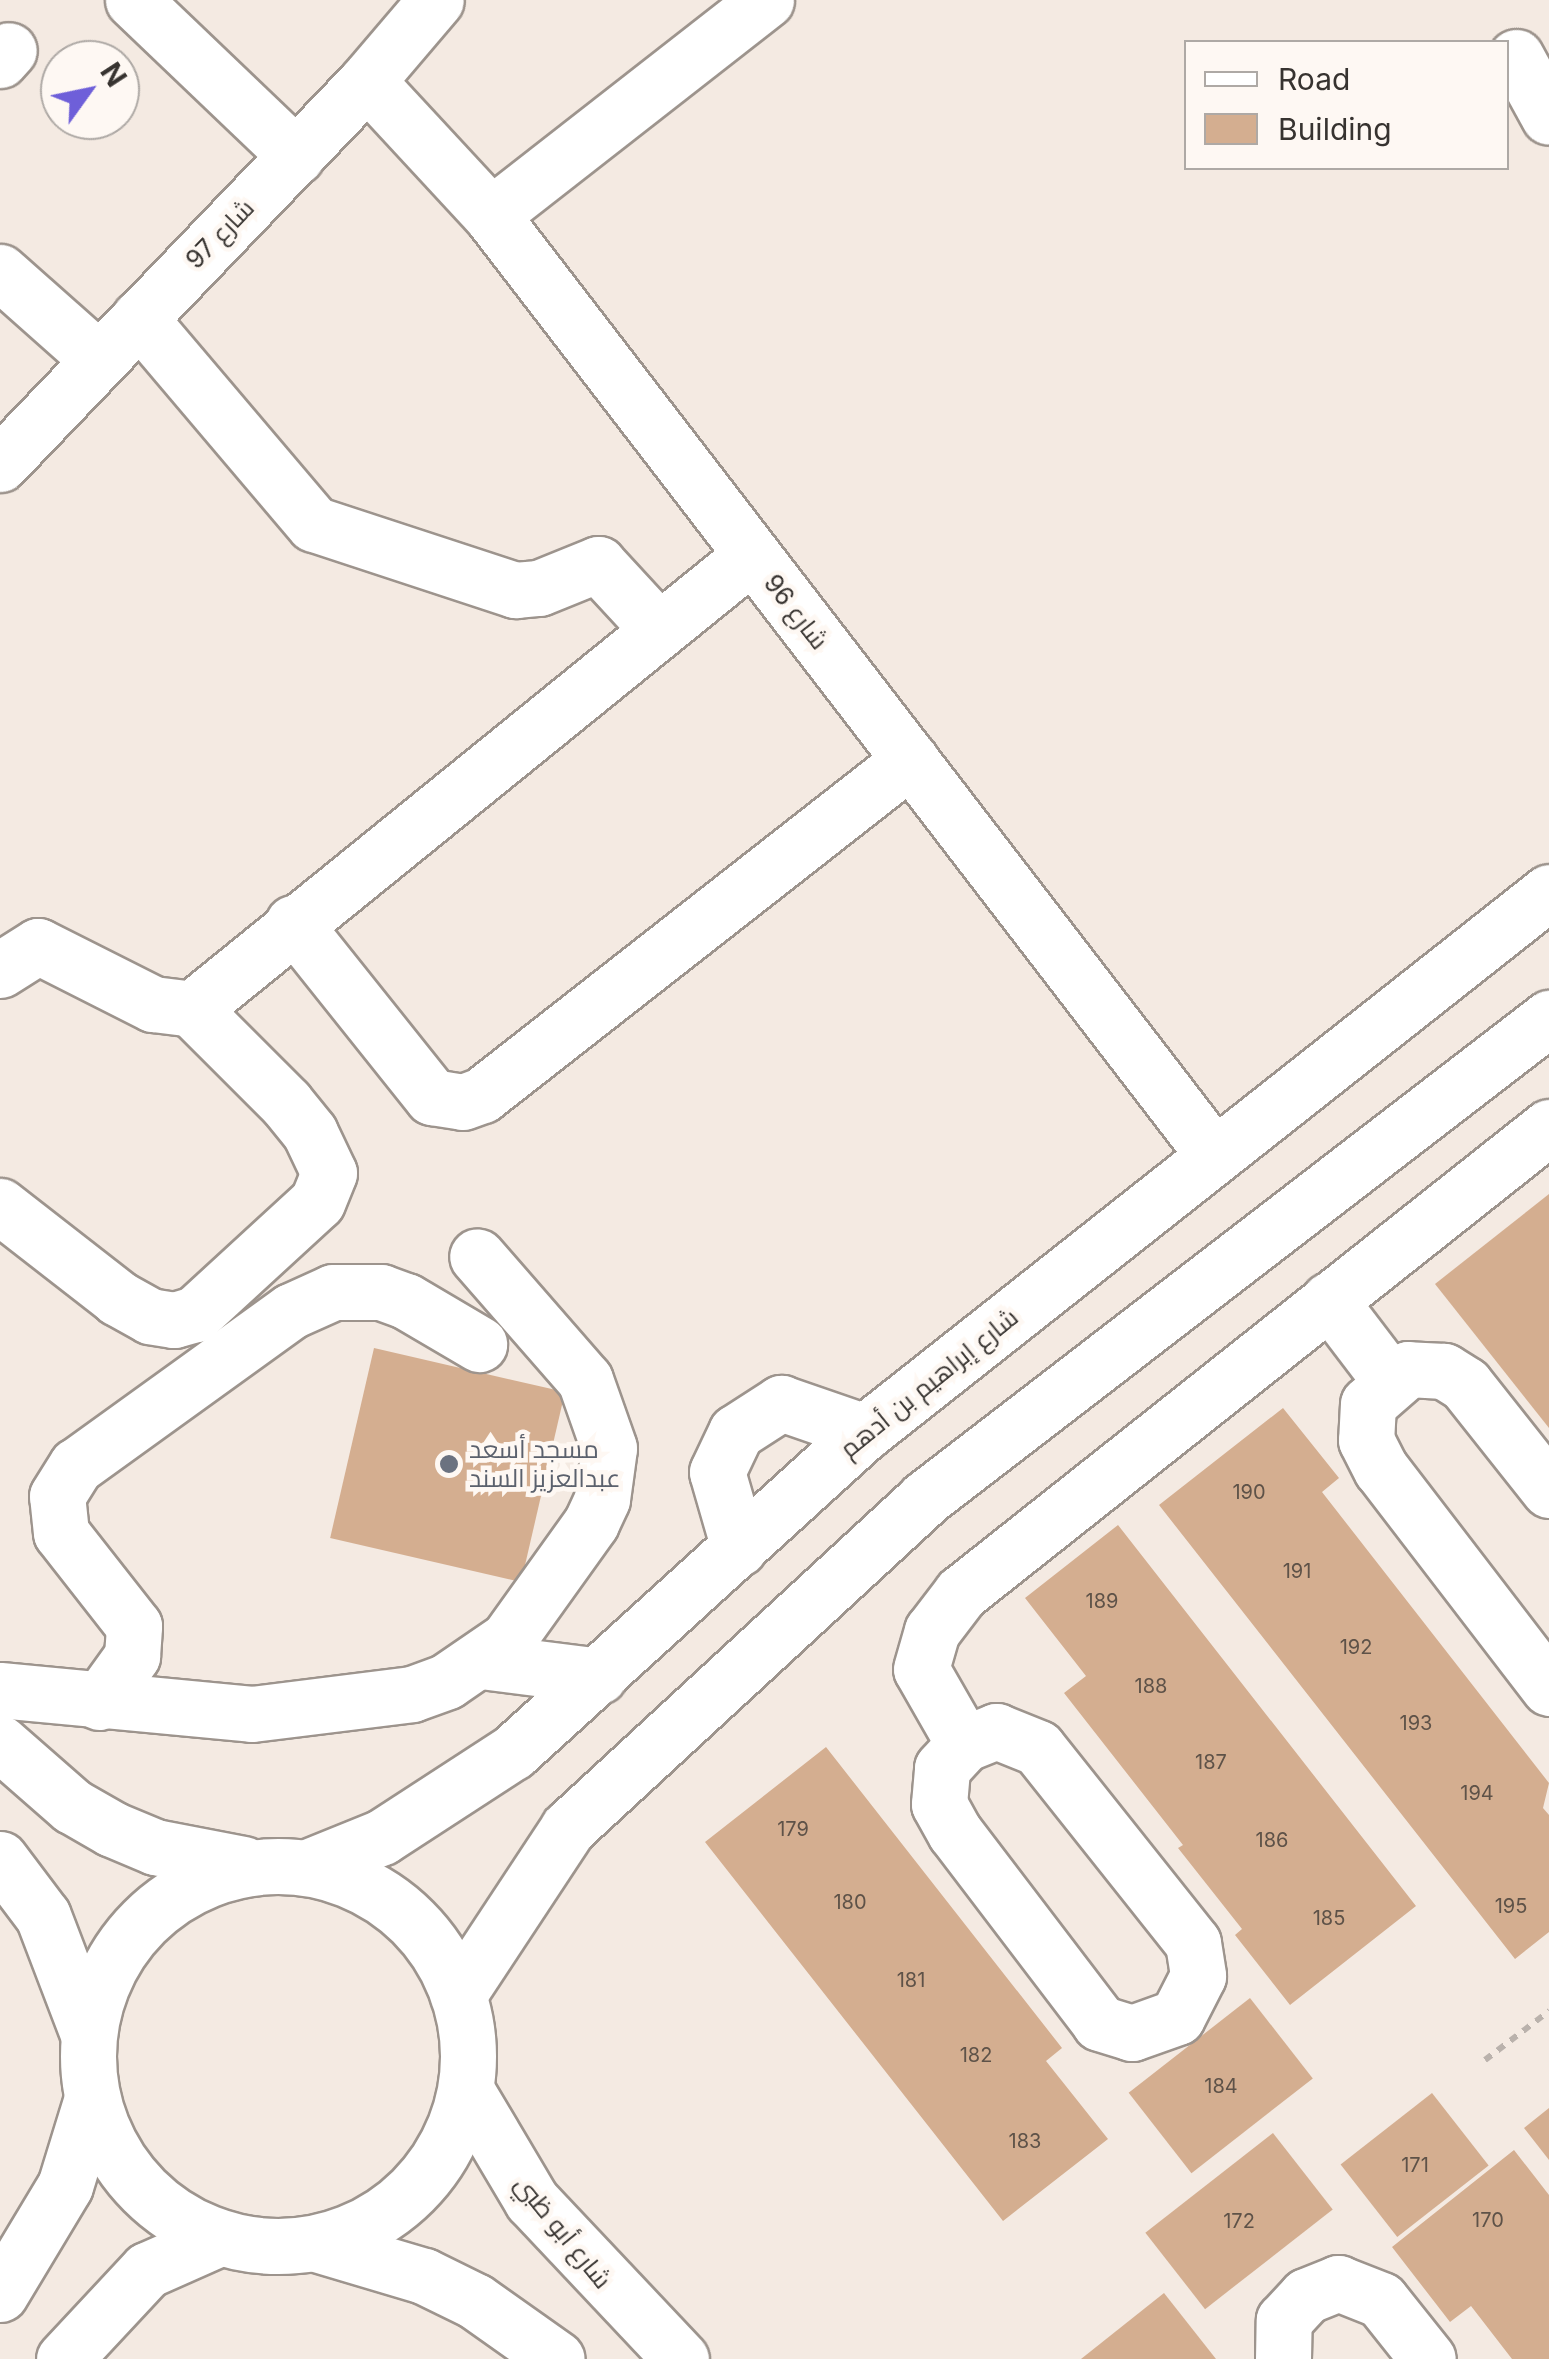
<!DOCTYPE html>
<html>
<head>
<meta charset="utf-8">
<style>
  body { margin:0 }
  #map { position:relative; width:1549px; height:2359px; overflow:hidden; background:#f4eae2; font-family:Inter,Cairo,sans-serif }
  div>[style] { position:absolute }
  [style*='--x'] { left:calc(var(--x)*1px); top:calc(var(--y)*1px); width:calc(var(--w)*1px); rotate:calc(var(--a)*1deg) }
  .building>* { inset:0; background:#d4ae90; transform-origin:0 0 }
  .path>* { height:6px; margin-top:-3px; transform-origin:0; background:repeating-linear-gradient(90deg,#bab2ac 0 8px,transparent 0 16px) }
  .roads { filter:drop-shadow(2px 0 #9d948d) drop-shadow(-2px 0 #9d948d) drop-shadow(0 2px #9d948d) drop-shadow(0 -2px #9d948d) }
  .minor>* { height:55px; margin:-27.5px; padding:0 27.5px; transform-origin:27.5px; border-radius:27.5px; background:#fff }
  .minor>.ring { margin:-27.5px; padding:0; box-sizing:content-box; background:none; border:55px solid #fff; border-radius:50% }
  .dots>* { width:28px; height:28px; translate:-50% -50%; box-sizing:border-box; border:5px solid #fef8f3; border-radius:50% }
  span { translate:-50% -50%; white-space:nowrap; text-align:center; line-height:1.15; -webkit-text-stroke:9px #fef8f3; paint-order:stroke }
  .number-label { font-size:20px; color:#5e5248 }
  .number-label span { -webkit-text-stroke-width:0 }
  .street-label { font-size:25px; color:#373330 }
  .worship-label { font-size:25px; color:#5b616d }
  .left { translate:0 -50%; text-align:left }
  .legend { position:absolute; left:1184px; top:40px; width:325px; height:130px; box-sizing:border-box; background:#fef8f3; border:2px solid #aea9a5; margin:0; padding:12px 18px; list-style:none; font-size:30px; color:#373330 }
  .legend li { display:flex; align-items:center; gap:20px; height:50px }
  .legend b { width:50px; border:2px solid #aea9a5 }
  .north { position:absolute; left:40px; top:40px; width:100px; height:100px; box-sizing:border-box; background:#fef8f3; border:2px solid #aea9a5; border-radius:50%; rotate:57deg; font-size:28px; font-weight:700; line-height:40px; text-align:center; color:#373330 }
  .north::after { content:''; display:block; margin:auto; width:35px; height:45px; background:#6e5fd9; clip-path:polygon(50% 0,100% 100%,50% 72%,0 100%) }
</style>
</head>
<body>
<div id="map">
  <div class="building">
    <div style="clip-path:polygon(1549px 1194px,1549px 1428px,1435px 1284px)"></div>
    <div style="left:374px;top:1348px;width:196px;height:195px;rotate:13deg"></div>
    <div style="clip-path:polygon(1283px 1408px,1339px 1478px,1322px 1492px,1549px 1783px,1543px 1808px,1549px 1815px,1549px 1932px,1515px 1959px,1159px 1505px)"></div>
    <div style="clip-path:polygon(1118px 1525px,1416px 1906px,1290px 2005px,1235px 1935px,1242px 1929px,1178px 1848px,1183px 1845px,1064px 1693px,1086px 1676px,1025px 1598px)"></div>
    <div style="clip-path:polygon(826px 1747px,1062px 2048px,1046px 2061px,1108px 2139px,1003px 2221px,705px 1842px)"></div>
    <div style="left:1250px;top:1998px;width:102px;height:154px;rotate:52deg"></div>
    <div style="left:1432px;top:2093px;width:92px;height:116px;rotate:52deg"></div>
    <div style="clip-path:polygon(1549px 2108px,1549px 2160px,1524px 2128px)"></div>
    <div style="left:1273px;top:2133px;width:97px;height:162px;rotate:52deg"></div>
    <div style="clip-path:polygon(1514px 2150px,1549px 2195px,1549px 2359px,1512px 2359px,1471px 2306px,1450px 2322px,1392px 2247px)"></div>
    <div style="clip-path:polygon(1164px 2293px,1216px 2359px,1081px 2359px)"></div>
  </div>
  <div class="path">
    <div style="--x:1485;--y:2060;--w:81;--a:-37.4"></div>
  </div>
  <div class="roads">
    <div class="minor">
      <div style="--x:133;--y:0;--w:226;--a:43.7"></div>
      <div style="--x:1516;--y:57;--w:68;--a:61.2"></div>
      <div style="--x:0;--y:60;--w:13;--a:-48"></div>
      <div style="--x:367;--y:81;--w:183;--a:47.2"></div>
      <div style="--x:491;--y:215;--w:1184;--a:52.44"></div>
      <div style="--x:491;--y:215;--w:349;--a:-38"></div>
      <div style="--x:0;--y:272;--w:132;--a:41.6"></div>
      <div style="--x:139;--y:318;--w:270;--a:49.7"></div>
      <div style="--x:314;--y:524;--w:212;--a:18.2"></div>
      <div style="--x:515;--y:590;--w:24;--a:-5"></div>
      <div style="--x:539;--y:588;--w:64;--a:-22.1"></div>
      <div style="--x:598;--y:564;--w:90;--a:47.3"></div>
      <div style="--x:0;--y:464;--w:530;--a:-46.22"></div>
      <div style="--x:367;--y:81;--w:106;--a:-49.6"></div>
      <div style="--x:293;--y:923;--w:223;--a:51.4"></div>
      <div style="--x:432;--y:1097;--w:31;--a:9"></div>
      <div style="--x:463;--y:1102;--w:20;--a:-20"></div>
      <div style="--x:482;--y:1095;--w:544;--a:-38.05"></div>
      <div style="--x:0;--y:970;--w:45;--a:-32.3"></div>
      <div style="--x:38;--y:946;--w:129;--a:26.8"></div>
      <div style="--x:153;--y:1004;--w:39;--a:7"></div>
      <div style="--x:192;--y:1009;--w:133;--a:45"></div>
      <div style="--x:286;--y:1103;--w:38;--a:51"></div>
      <div style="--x:310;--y:1133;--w:44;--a:64.6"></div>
      <div style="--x:329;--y:1173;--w:31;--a:112"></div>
      <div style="--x:317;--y:1202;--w:166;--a:137.4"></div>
      <div style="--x:195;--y:1314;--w:22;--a:164"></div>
      <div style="--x:174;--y:1320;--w:24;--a:-171"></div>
      <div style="--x:150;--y:1316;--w:37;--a:-151"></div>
      <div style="--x:118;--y:1298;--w:150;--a:-142.1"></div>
      <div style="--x:192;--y:1009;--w:721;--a:-39.03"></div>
      <div style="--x:1329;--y:1300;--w:101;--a:52.7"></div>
      <div style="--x:1549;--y:1490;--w:135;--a:-128.4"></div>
      <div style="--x:1465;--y:1384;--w:25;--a:-148"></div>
      <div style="--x:1444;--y:1371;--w:36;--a:-177"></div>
      <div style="--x:1408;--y:1369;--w:53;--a:138.8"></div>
      <div style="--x:1368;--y:1404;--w:36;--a:93"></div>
      <div style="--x:1366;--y:1440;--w:33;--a:63"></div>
      <div style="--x:1381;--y:1469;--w:276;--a:52.5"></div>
      <div style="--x:739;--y:1548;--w:79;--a:-106.1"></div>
      <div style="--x:717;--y:1472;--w:44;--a:-64.6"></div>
      <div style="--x:736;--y:1432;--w:54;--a:-32.8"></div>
      <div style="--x:781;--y:1403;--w:89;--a:19"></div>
      <div style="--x:481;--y:1661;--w:119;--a:7.2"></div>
      <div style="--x:0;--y:1690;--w:253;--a:5.4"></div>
      <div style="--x:252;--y:1714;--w:161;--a:-7.1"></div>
      <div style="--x:412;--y:1694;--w:37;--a:-20"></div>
      <div style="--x:447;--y:1681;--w:74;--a:-34.5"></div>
      <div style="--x:508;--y:1639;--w:143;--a:-54.4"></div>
      <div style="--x:591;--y:1523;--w:26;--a:-65"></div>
      <div style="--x:602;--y:1499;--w:51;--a:-82.2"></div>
      <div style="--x:609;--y:1448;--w:72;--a:-109.4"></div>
      <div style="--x:585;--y:1380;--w:164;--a:-131.1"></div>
      <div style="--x:99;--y:1702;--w:57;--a:-54.3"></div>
      <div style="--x:132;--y:1656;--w:30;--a:-86"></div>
      <div style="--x:134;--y:1626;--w:118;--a:-128.1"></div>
      <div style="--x:61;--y:1533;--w:37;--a:-96"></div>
      <div style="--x:57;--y:1496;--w:36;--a:-58"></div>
      <div style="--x:76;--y:1466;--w:265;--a:-35.8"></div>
      <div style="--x:291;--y:1311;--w:46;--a:-24.3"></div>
      <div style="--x:333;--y:1292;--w:48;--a:0"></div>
      <div style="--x:381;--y:1292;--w:27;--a:20"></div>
      <div style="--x:406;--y:1301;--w:85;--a:30.5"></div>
      <div style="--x:996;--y:1731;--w:45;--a:22"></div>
      <div style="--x:1038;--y:1748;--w:249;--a:51.5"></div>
      <div style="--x:1193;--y:1943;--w:33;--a:81"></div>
      <div style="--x:1198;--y:1976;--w:46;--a:117.1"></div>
      <div style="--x:1177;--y:2017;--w:48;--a:160.4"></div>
      <div style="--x:1132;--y:2033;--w:34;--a:-163"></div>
      <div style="--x:1100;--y:2023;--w:239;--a:-127.3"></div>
      <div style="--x:955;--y:1833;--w:33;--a:-119"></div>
      <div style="--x:939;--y:1804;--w:36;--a:-85"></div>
      <div style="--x:942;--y:1768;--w:33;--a:-47"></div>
      <div style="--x:964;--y:1744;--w:35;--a:-22"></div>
      <div style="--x:0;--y:1743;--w:96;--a:41.2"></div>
      <div style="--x:72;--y:1806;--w:46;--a:29.9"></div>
      <div style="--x:112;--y:1829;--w:47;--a:22.7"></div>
      <div style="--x:155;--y:1847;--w:90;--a:10.9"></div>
      <div style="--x:964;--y:1744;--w:86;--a:-119.8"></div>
      <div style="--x:921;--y:1669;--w:40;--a:-74"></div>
      <div style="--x:932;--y:1631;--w:48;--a:-52.7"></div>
      <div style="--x:961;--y:1593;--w:750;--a:-38.4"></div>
      <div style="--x:0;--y:1859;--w:71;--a:53"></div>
      <div style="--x:43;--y:1916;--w:126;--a:69.1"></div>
      <div class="ring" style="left:88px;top:1866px;width:325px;height:325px"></div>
      <div style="--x:308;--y:1867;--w:80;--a:-22.1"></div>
      <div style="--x:382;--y:1837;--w:156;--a:-33"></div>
      <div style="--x:513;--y:1752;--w:476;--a:-42.3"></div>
      <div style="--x:865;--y:1432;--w:871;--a:-38.29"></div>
      <div style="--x:458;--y:1995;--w:200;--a:-56.6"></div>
      <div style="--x:568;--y:1828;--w:485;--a:-42.7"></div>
      <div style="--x:924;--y:1499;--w:789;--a:-37.58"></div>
      <div style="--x:466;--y:2090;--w:129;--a:59.3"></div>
      <div style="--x:532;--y:2201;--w:217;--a:46.7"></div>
      <div style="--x:316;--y:2244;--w:113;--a:16.5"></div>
      <div style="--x:424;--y:2276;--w:57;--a:26.1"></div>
      <div style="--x:475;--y:2301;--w:100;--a:35.3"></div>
      <div style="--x:0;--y:2294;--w:126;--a:-59"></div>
      <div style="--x:65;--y:2186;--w:92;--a:-72.9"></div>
      <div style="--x:64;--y:2359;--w:122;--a:-47"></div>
      <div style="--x:147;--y:2270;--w:77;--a:-23.9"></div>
      <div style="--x:1283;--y:2359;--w:39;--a:-89"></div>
      <div style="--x:1284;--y:2320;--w:33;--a:-47"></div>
      <div style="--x:1306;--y:2296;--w:35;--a:-22"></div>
      <div style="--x:1338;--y:2283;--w:46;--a:21.6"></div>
      <div style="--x:1381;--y:2300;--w:75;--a:51.5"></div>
    </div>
  </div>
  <div class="dots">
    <div style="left:449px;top:1464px;background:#6b7280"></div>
  </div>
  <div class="number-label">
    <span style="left:1249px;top:1492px">190</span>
    <span style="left:1297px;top:1571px">191</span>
    <span style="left:1102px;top:1601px">189</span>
    <span style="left:1356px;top:1647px">192</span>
    <span style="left:1151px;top:1686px">188</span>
    <span style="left:1416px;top:1723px">193</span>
    <span style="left:1211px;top:1762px">187</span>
    <span style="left:1477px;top:1793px">194</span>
    <span style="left:793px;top:1829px">179</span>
    <span style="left:1272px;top:1840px">186</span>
    <span style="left:850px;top:1902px">180</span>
    <span style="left:1511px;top:1906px">195</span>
    <span style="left:1329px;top:1918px">185</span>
    <span style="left:911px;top:1980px">181</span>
    <span style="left:976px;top:2055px">182</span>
    <span style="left:1221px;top:2086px">184</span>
    <span style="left:1025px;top:2141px">183</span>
    <span style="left:1415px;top:2165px">171</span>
    <span style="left:1488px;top:2220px">170</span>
    <span style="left:1239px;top:2221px">172</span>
  </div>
  <div class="street-label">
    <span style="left:220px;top:234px;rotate:-46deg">شارع 97</span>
    <span style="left:796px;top:612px;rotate:52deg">شارع 96</span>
    <span style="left:929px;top:1383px;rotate:-39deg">شارع إبراهيم بن أدهم</span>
    <span style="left:563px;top:2232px;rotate:51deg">شارع أبو ظبي</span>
  </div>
  <div class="worship-label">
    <span class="left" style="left:469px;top:1464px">مسجد أسعد<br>عبدالعزيز السند</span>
  </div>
  <ul class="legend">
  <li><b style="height:12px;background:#fff"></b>Road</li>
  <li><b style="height:28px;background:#d4ae90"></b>Building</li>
  </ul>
  <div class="north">N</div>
</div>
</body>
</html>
